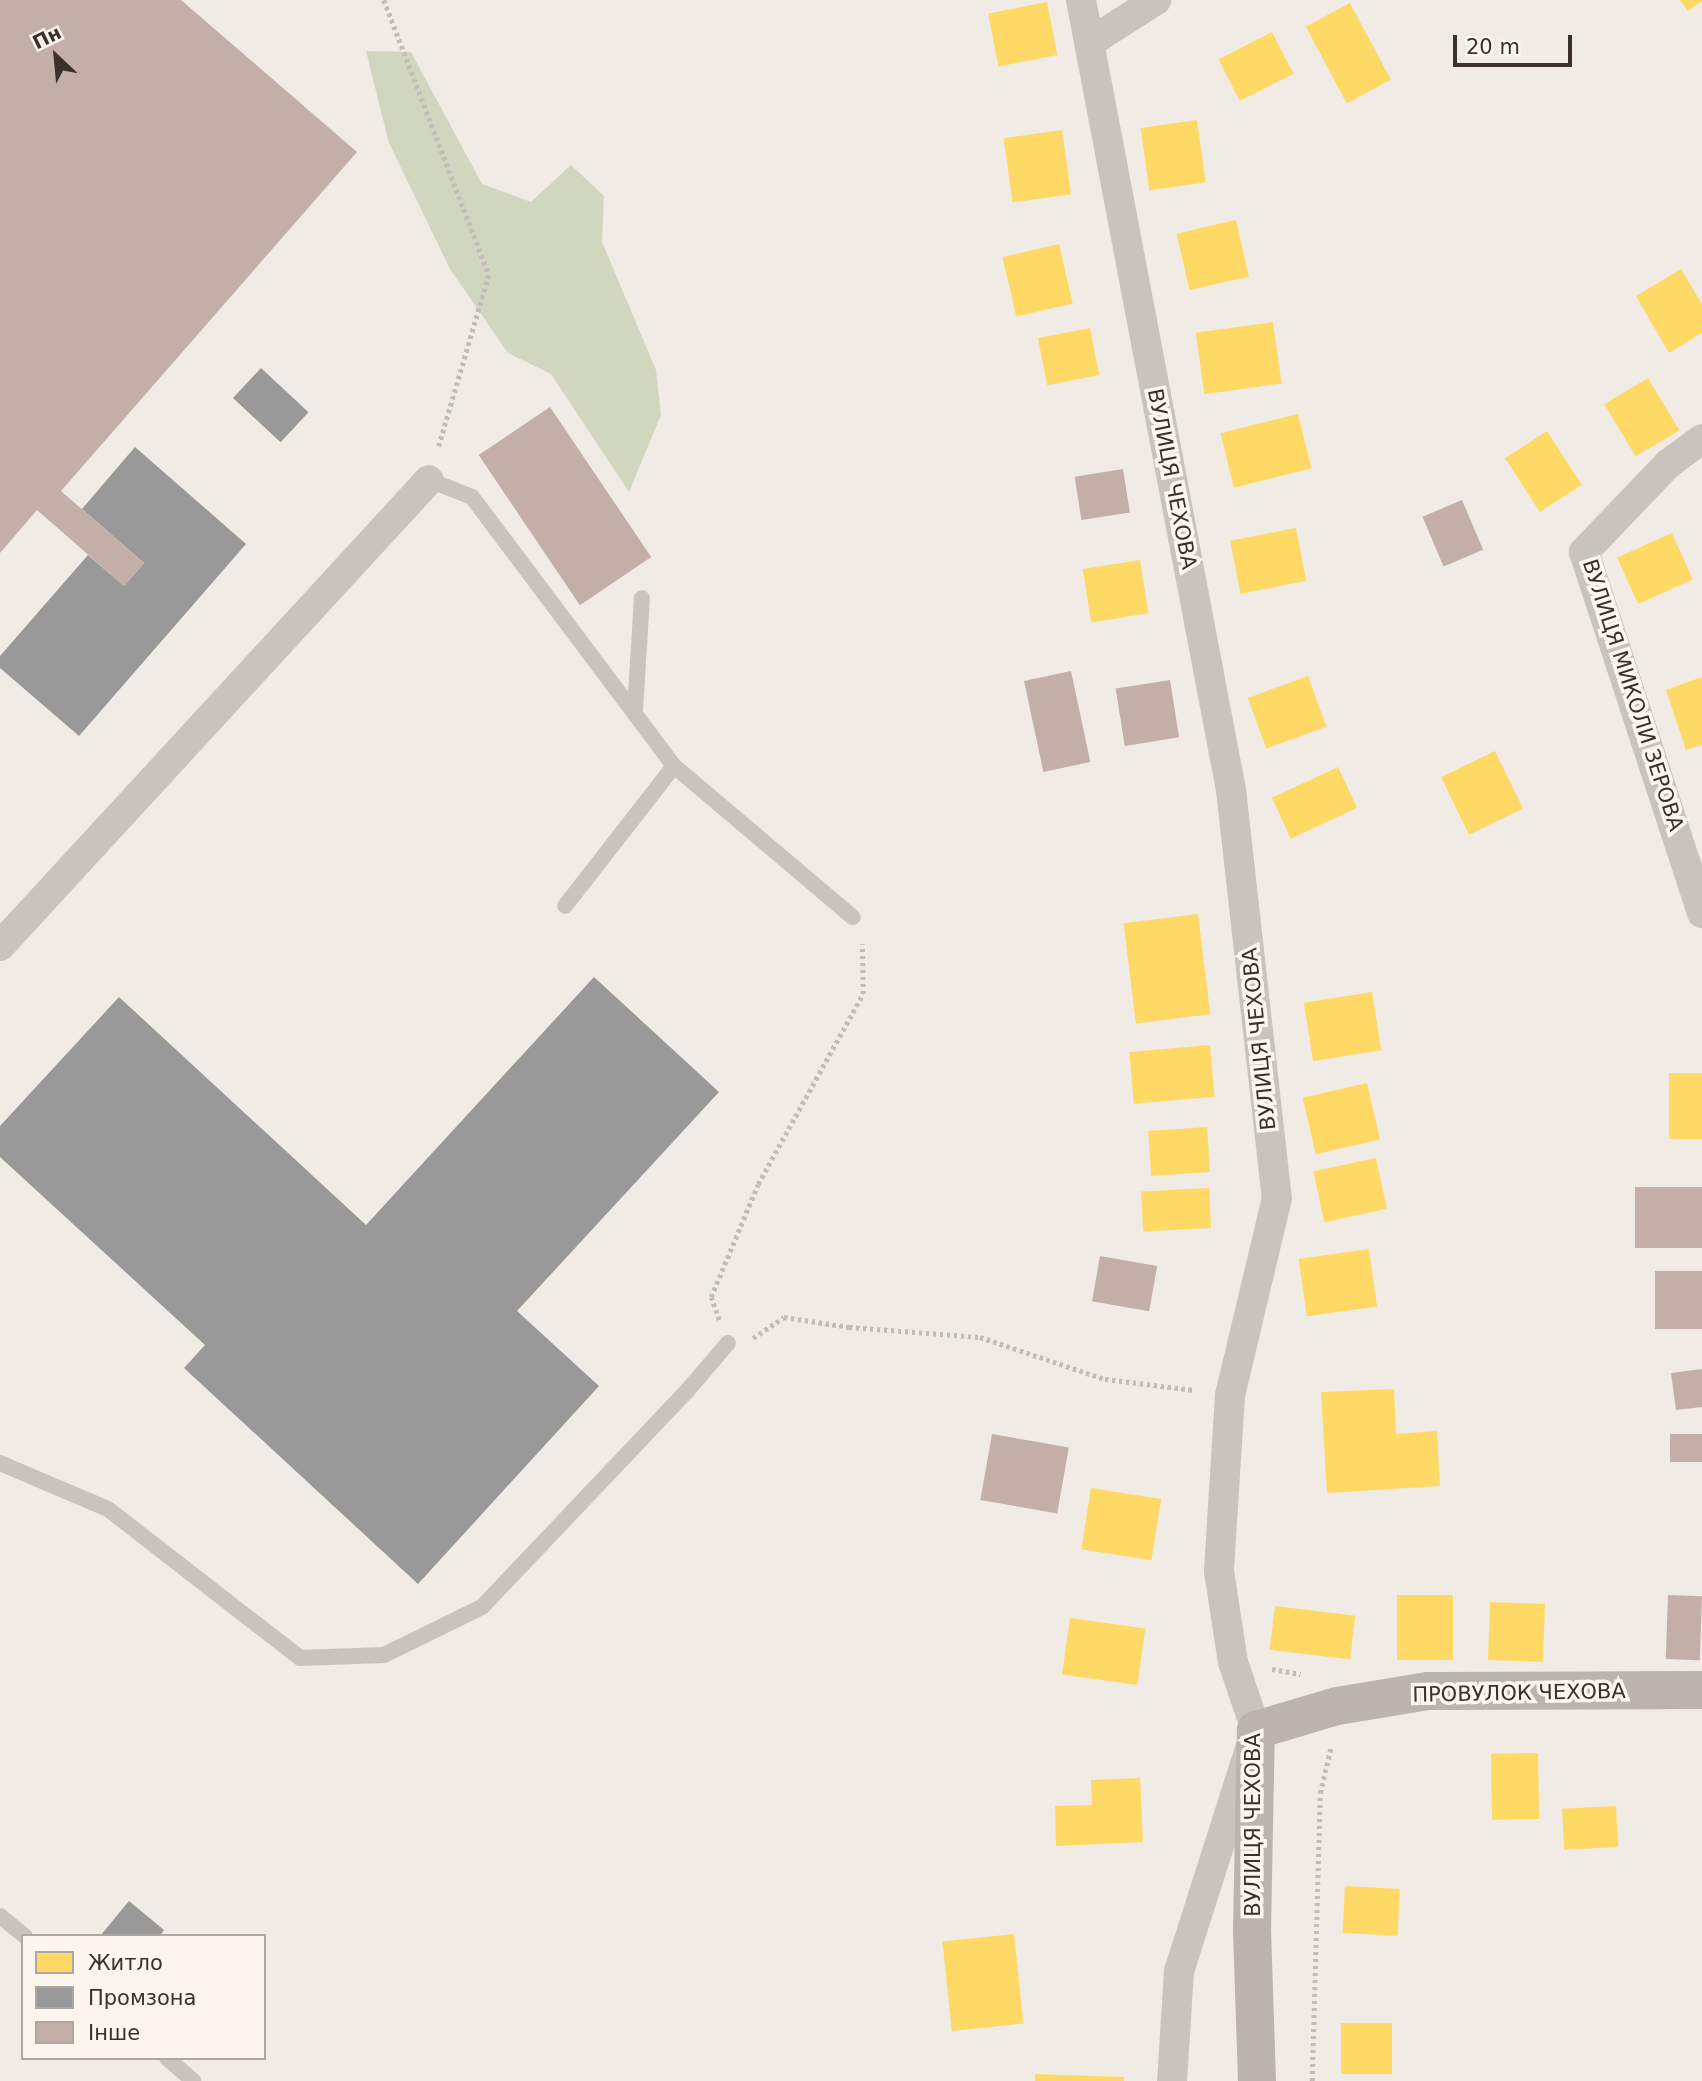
<!DOCTYPE html>
<html>
<head>
<meta charset="utf-8">
<style>
  body { margin:0 }
  #map { position:relative; width:1702px; height:2081px; overflow:hidden; background:#f0ebe5; font-family:"DejaVu Sans",sans-serif }
  div>[style] { position:absolute }
  [style*='--x'] { left:calc(var(--x)*1px); top:calc(var(--y)*1px); width:calc(var(--w)*1px); rotate:calc(var(--a)*1deg) }
  .green>* { inset:0; background:#d1d6bf }
  .homes>* { inset:0; background:#ffd966; transform-origin:0 0 }
  .industry>* { inset:0; background:#999; transform-origin:0 0 }
  .building>* { inset:0; background:#c3afa7; transform-origin:0 0 }
  .path>* { height:4.5px; margin-top:-2.25px; transform-origin:0; background:repeating-linear-gradient(90deg,#c2bbb6 0 3.5px,transparent 0 7px) }
  .lane>* { height:16px; margin:-8px; padding:0 8px; transform-origin:8px; border-radius:8px; background:#c9c3be }
  .street>* { height:30px; margin:-15px; padding:0 15px; transform-origin:15px; border-radius:15px; background:#c9c3be }
  .secondary>* { height:38px; margin:-19px; padding:0 19px; transform-origin:19px; border-radius:19px; background:#bab3ae }
  span { translate:-50% -50%; white-space:nowrap; text-align:center; line-height:1.15; -webkit-text-stroke:7px #fbf5ee; paint-order:stroke }
  .street-label { font-size:21px; color:#3b302b }
  .legend { position:absolute; left:21px; top:1934px; width:245px; height:126px; box-sizing:border-box; background:#fbf5ee; border:2px solid #aea6a0; margin:0; padding:9px 12px; list-style:none; font-size:21px; color:#3b302b }
  .legend li { display:flex; align-items:center; gap:14px; height:35px }
  .legend b { width:35px; border:2px solid #aea6a0 }
  .north { position:absolute; left:21px; top:21px; width:70px; height:70px; -webkit-text-stroke:5px #fbf5ee; paint-order:stroke; rotate:334deg; font-size:19px; font-weight:700; line-height:28px; text-align:center; color:#3b302b }
  .north::after { content:''; display:block; margin:auto; width:24px; height:32px; background:#3b302b; clip-path:polygon(50% 0,100% 100%,50% 72%,0 100%) }
  .scale { position:absolute; left:1453px; top:35px; width:119px; height:32px; box-sizing:border-box; border:4px solid #3b302b; border-top:0; padding-left:9px; font-size:21px; line-height:24px; white-space:nowrap; color:#3b302b; -webkit-text-stroke:5px #fbf5ee; paint-order:stroke }
</style>
</head>
<body>
<div id="map">
  <div class="green">
    <div style="clip-path:polygon(366px 51px,411px 52px,482px 184px,531px 202px,571px 165px,604px 196px,602px 242px,656px 370px,661px 415px,629px 492px,551px 374px,508px 353px,450px 269px,389px 143px)"></div>
  </div>
  <div class="homes">
    <div style="clip-path:polygon(1680px 0,1702px 0,1702px 1px,1688px 11px)"></div>
    <div style="left:1047px;top:2px;width:54px;height:60px;rotate:79deg"></div>
    <div style="left:1350px;top:3px;width:87px;height:50px;rotate:62deg"></div>
    <div style="left:1272px;top:32px;width:47px;height:60px;rotate:63deg"></div>
    <div style="left:1197px;top:120px;width:63px;height:57px;rotate:82deg"></div>
    <div style="left:1062px;top:130px;width:65px;height:59px;rotate:82deg"></div>
    <div style="left:1236px;top:220px;width:58px;height:61px;rotate:77deg"></div>
    <div style="left:1059px;top:244px;width:61px;height:58px;rotate:77deg"></div>
    <div style="clip-path:polygon(1681px 269px,1702px 304px,1702px 333px,1669px 353px,1636px 296px)"></div>
    <div style="left:1273px;top:322px;width:62px;height:78px;rotate:82deg"></div>
    <div style="left:1090px;top:328px;width:48px;height:53px;rotate:79deg"></div>
    <div style="left:1648px;top:378px;width:61px;height:51px;rotate:59deg"></div>
    <div style="left:1298px;top:414px;width:56px;height:80px;rotate:76deg"></div>
    <div style="left:1547px;top:431px;width:64px;height:50px;rotate:57deg"></div>
    <div style="left:1296px;top:528px;width:54px;height:67px;rotate:79deg"></div>
    <div style="left:1672px;top:533px;width:51px;height:60px;rotate:66deg"></div>
    <div style="left:1140px;top:560px;width:54px;height:58px;rotate:81deg"></div>
    <div style="left:1308px;top:676px;width:54px;height:64px;rotate:70deg"></div>
    <div style="clip-path:polygon(1702px 677px,1702px 745px,1686px 750px,1666px 690px)"></div>
    <div style="left:1495px;top:751px;width:64px;height:60px;rotate:64deg"></div>
    <div style="left:1338px;top:767px;width:45px;height:73px;rotate:65deg"></div>
    <div style="left:1198px;top:914px;width:101px;height:75px;rotate:83deg"></div>
    <div style="left:1372px;top:992px;width:59px;height:69px;rotate:81deg"></div>
    <div style="left:1210px;top:1045px;width:52px;height:81px;rotate:85deg"></div>
    <div style="left:1702px;top:1073px;width:66px;height:33px;rotate:90deg"></div>
    <div style="left:1367px;top:1083px;width:58px;height:66px;rotate:77deg"></div>
    <div style="left:1207px;top:1127px;width:45px;height:59px;rotate:86deg"></div>
    <div style="left:1376px;top:1158px;width:52px;height:64px;rotate:78deg"></div>
    <div style="left:1209px;top:1188px;width:40px;height:68px;rotate:87deg"></div>
    <div style="left:1369px;top:1249px;width:58px;height:71px;rotate:82deg"></div>
    <div style="clip-path:polygon(1394px 1389px,1396px 1434px,1437px 1431px,1440px 1486px,1327px 1493px,1321px 1392px)"></div>
    <div style="left:1091px;top:1488px;width:71px;height:62px;rotate:9deg"></div>
    <div style="left:1397px;top:1595px;width:56px;height:65px"></div>
    <div style="left:1490px;top:1602px;width:55px;height:58px;rotate:2deg"></div>
    <div style="left:1275px;top:1606px;width:81px;height:44px;rotate:7deg"></div>
    <div style="left:1070px;top:1618px;width:76px;height:57px;rotate:8deg"></div>
    <div style="left:1538px;top:1753px;width:66px;height:47px;rotate:89deg"></div>
    <div style="clip-path:polygon(1140px 1778px,1143px 1842px,1056px 1846px,1055px 1806px,1092px 1805px,1091px 1780px)"></div>
    <div style="left:1616px;top:1806px;width:41px;height:54px;rotate:87deg"></div>
    <div style="left:1345px;top:1886px;width:55px;height:47px;rotate:3deg"></div>
    <div style="left:1014px;top:1934px;width:90px;height:72px;rotate:84deg"></div>
    <div style="left:1392px;top:2023px;width:51px;height:51px;rotate:90deg"></div>
    <div style="clip-path:polygon(1035px 2074px,1124px 2077px,1124px 2081px,1035px 2081px)"></div>
  </div>
  <div class="industry">
    <div style="left:261px;top:368px;width:65px;height:41px;rotate:43deg"></div>
    <div style="clip-path:polygon(135px 447px,246px 544px,79px 736px,0 668px,0 656px,88px 555px,124px 586px,144px 563px,82px 509px)"></div>
    <div style="clip-path:polygon(594px 977px,719px 1092px,517px 1311px,599px 1386px,418px 1584px,184px 1368px,205px 1345px,0 1157px,0 1126px,119px 997px,366px 1225px)"></div>
    <div style="clip-path:polygon(129px 1901px,164px 1930px,160px 1936px,100px 1936px)"></div>
  </div>
  <div class="building">
    <div style="clip-path:polygon(0 0,181px 0,357px 152px,61px 491px,144px 563px,124px 586px,37px 510px,0 553px)"></div>
    <div style="left:550px;top:407px;width:181px;height:86px;rotate:56deg"></div>
    <div style="left:1123px;top:469px;width:44px;height:49px;rotate:81deg"></div>
    <div style="left:1462px;top:500px;width:54px;height:43px;rotate:67deg"></div>
    <div style="left:1071px;top:671px;width:93px;height:48px;rotate:78deg"></div>
    <div style="left:1170px;top:680px;width:58px;height:55px;rotate:81deg"></div>
    <div style="left:1635px;top:1187px;width:67px;height:61px"></div>
    <div style="left:1100px;top:1256px;width:58px;height:46px;rotate:10deg"></div>
    <div style="left:1702px;top:1271px;width:58px;height:47px;rotate:90deg"></div>
    <div style="clip-path:polygon(1702px 1369px,1702px 1407px,1676px 1410px,1671px 1373px)"></div>
    <div style="left:992px;top:1434px;width:78px;height:67px;rotate:10deg"></div>
    <div style="left:1702px;top:1434px;width:28px;height:32px;rotate:90deg"></div>
    <div style="left:1668px;top:1595px;width:34px;height:64px;rotate:2deg"></div>
  </div>
  <div class="path">
    <div style="--x:384;--y:0;--w:294;--a:69.1"></div>
    <div style="--x:489;--y:275;--w:181;--a:106.3"></div>
    <div style="--x:719;--y:1320;--w:24;--a:-109"></div>
    <div style="--x:711;--y:1297;--w:122;--a:-67.4"></div>
    <div style="--x:758;--y:1184;--w:217;--a:-61.1"></div>
    <div style="--x:863;--y:994;--w:50;--a:-91.1"></div>
    <div style="--x:753;--y:1338;--w:37;--a:-34"></div>
    <div style="--x:784;--y:1317;--w:66;--a:8.7"></div>
    <div style="--x:849;--y:1327;--w:131;--a:4.4"></div>
    <div style="--x:980;--y:1337;--w:132;--a:18.6"></div>
    <div style="--x:1105;--y:1379;--w:90;--a:7"></div>
    <div style="--x:1272;--y:1669;--w:29;--a:10"></div>
    <div style="--x:1312;--y:2081;--w:288;--a:-88.4"></div>
    <div style="--x:1320;--y:1793;--w:47;--a:-76.6"></div>
  </div>
  <div class="lane">
    <div style="--x:429;--y:480;--w:46;--a:21.6"></div>
    <div style="--x:472;--y:497;--w:336;--a:53.1"></div>
    <div style="--x:674;--y:766;--w:177;--a:127.9"></div>
    <div style="--x:635;--y:711;--w:113;--a:-86.5"></div>
    <div style="--x:674;--y:766;--w:234;--a:40.2"></div>
    <div style="--x:0;--y:1463;--w:117;--a:23.1"></div>
    <div style="--x:108;--y:1509;--w:243;--a:37.8"></div>
    <div style="--x:300;--y:1658;--w:84;--a:-2"></div>
    <div style="--x:384;--y:1655;--w:109;--a:-26.1"></div>
    <div style="--x:482;--y:1607;--w:298;--a:-46.5"></div>
    <div style="--x:687;--y:1391;--w:63;--a:-49.5"></div>
    <div style="--x:0;--y:1916;--w:32;--a:39"></div>
    <div style="--x:167;--y:2058;--w:35;--a:41"></div>
  </div>
  <div class="street">
    <div style="--x:1081;--y:0;--w:804;--a:79.25"></div>
    <div style="--x:1231;--y:790;--w:411;--a:83.6"></div>
    <div style="--x:1277;--y:1198;--w:203;--a:103.4"></div>
    <div style="--x:1230;--y:1395;--w:176;--a:93.6"></div>
    <div style="--x:1219;--y:1571;--w:92;--a:81.3"></div>
    <div style="--x:1233;--y:1662;--w:72;--a:71.3"></div>
    <div style="--x:1256;--y:1730;--w:253;--a:107.7"></div>
    <div style="--x:1179;--y:1971;--w:110;--a:93.6"></div>
    <div style="--x:1089;--y:43;--w:80;--a:-32.7"></div>
    <div style="--x:1702;--y:439;--w:42;--a:143.7"></div>
    <div style="--x:1668;--y:464;--w:122;--a:133.7"></div>
    <div style="--x:1584;--y:552;--w:380;--a:71.9"></div>
    <div style="--x:0;--y:946;--w:633;--a:-47.37"></div>
  </div>
  <div class="secondary">
    <div style="--x:1257;--y:2081;--w:150;--a:-91.9"></div>
    <div style="--x:1252;--y:1931;--w:201;--a:-88.9"></div>
    <div style="--x:1256;--y:1730;--w:84;--a:-16.5"></div>
    <div style="--x:1337;--y:1706;--w:92;--a:-9.4"></div>
    <div style="--x:1428;--y:1691;--w:274;--a:-0.2"></div>
  </div>
  <div class="street-label">
    <span style="left:1172px;top:479px;rotate:79deg">ВУЛИЦЯ ЧЕХОВА</span>
    <span style="left:1633px;top:695px;rotate:72deg">ВУЛИЦЯ МИКОЛИ ЗЕРОВА</span>
    <span style="left:1259px;top:1039px;rotate:-96deg">ВУЛИЦЯ ЧЕХОВА</span>
    <span style="left:1519px;top:1693px;rotate:-1deg">ПРОВУЛОК ЧЕХОВА</span>
    <span style="left:1253px;top:1825px;rotate:-90deg">ВУЛИЦЯ ЧЕХОВА</span>
  </div>
  <ul class="legend">
  <li><b style="height:19px;background:#ffd966"></b>Житло</li>
  <li><b style="height:19px;background:#999"></b>Промзона</li>
  <li><b style="height:19px;background:#c3afa7"></b>Інше</li>
  </ul>
  <div class="north">Пн</div>
  <div class="scale">20 m</div>
</div>
</body>
</html>
